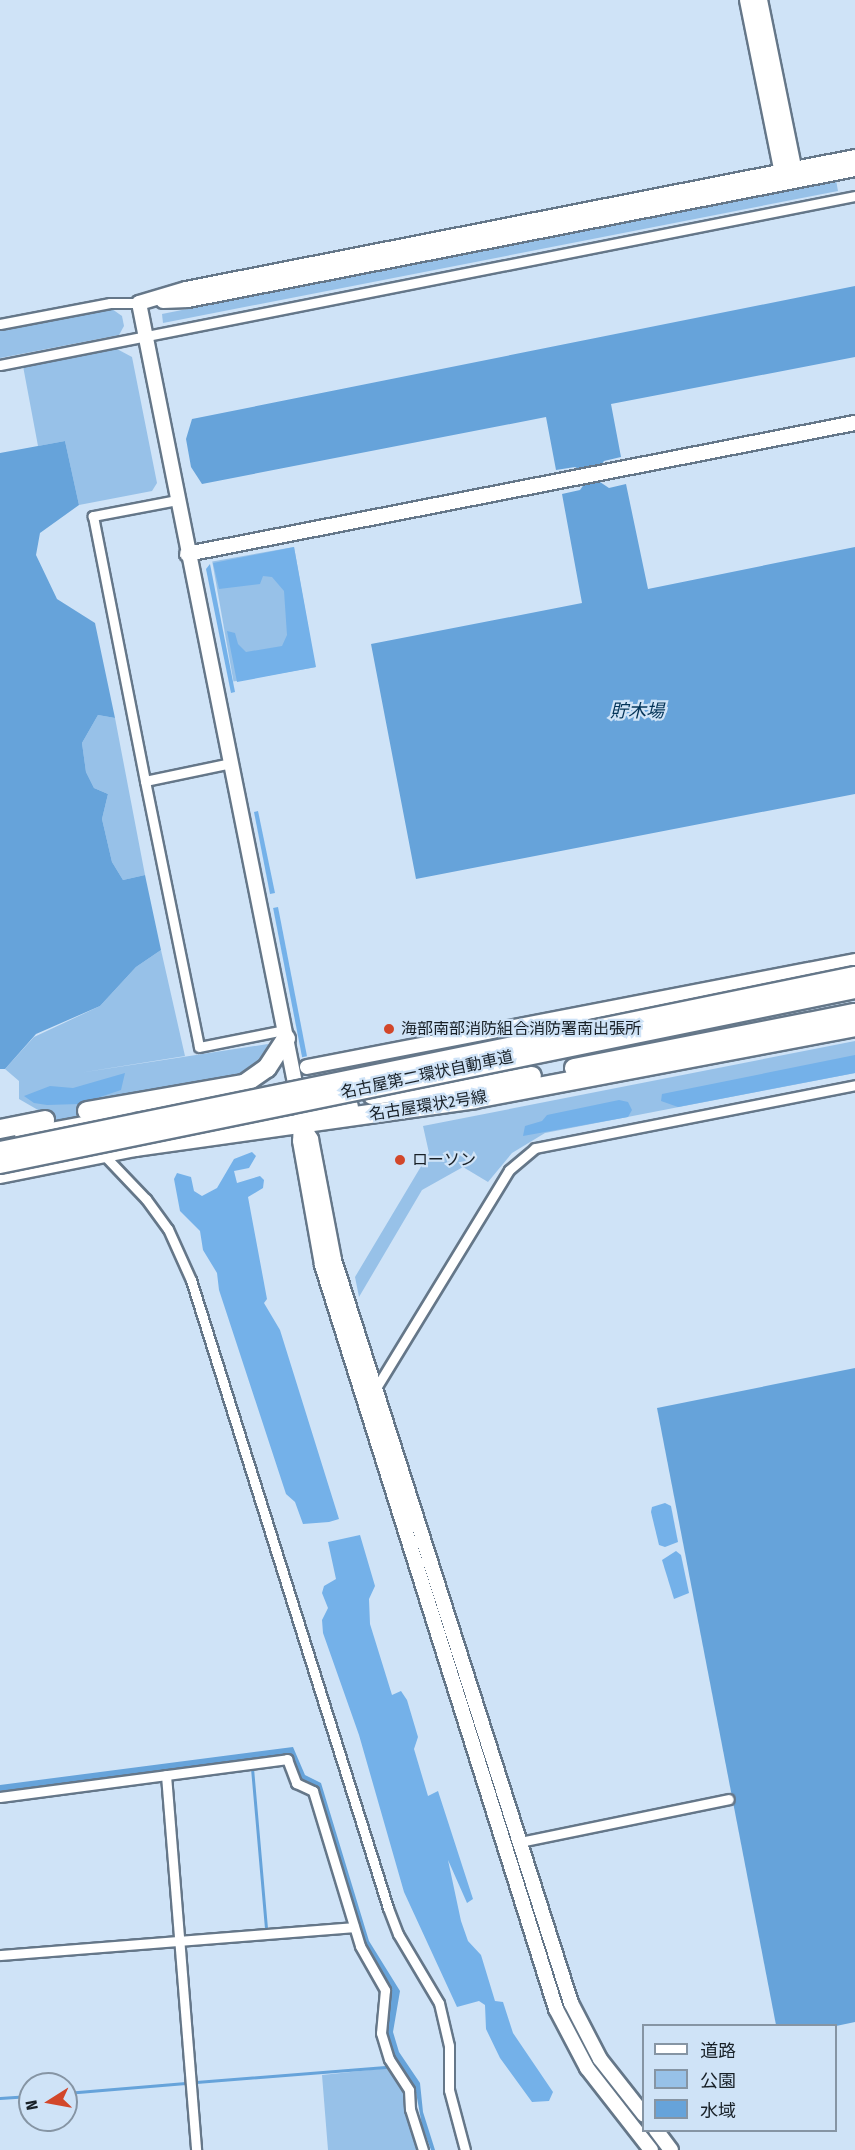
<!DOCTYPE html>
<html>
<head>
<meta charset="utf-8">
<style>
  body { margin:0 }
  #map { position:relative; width:855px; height:2150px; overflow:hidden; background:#cfe3f7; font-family:"Fira Sans Condensed","Noto Sans JP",sans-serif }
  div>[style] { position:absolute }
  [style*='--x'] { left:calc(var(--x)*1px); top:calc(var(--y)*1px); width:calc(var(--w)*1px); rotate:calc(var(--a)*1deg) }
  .green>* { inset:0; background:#97c1e8; transform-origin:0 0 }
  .forest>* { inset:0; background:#74b1e9; transform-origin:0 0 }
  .water>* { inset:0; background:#66a3da }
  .stream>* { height:3px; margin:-1.5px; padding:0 1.5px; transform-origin:1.5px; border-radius:1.5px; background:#66a3da }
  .roads { filter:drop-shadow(2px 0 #657789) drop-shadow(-2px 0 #657789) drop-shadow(0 2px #657789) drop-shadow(0 -2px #657789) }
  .street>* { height:9px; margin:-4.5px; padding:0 4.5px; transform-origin:4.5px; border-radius:4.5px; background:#fff }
  .secondary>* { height:14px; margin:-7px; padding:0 7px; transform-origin:7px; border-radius:7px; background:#fff }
  .highway>* { height:18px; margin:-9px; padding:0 9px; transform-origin:9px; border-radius:9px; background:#fff }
  .bridges { filter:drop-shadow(2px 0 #657789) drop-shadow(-2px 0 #657789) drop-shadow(0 2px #657789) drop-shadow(0 -2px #657789) }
  .highway-bridge>* { height:18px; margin:-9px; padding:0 9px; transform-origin:9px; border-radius:9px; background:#fff }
  .dots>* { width:16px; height:16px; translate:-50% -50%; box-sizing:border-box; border:3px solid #cfe3f7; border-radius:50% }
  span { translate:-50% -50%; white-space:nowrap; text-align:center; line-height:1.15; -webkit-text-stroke:4.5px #cfe3f7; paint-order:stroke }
  .poi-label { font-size:16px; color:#182027 }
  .left { translate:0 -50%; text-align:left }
  .street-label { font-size:16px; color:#182027 }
  .water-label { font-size:18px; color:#033357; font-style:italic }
  .legend { position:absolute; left:642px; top:2024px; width:195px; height:108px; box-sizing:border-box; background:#cfe3f7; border:2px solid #8695a4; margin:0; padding:8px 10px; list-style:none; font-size:18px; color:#182027 }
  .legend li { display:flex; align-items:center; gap:12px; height:30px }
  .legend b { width:30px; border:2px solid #8695a4 }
  .north { position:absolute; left:18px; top:2072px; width:60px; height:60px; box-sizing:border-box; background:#cfe3f7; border:2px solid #8695a4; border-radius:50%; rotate:259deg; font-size:16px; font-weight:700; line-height:24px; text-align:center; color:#182027 }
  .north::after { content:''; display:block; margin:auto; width:21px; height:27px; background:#d2472a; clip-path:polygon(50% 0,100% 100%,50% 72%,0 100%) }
</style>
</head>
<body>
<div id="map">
  <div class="green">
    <div style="clip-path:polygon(836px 180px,838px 191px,163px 323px,162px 314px)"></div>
    <div style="clip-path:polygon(112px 309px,122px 316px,124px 326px,119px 335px,0 358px,0 331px)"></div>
    <div style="clip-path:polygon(117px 349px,132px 357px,157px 483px,152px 491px,79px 505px,65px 441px,38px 446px,23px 366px)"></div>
    <div style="left:294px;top:547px;width:122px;height:83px;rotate:80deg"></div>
    <div style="clip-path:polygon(98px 715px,115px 718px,145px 875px,123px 880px,112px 862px,102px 819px,108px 794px,94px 788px,86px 772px,82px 743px)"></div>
    <div style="clip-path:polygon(161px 950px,185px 1056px,79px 1073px,268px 1044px,270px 1053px,262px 1070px,64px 1125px,19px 1099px,19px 1081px,5px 1069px,34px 1037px,100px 1006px,136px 967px)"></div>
    <div style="clip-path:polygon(855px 1041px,855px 1073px,545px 1133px,512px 1153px,488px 1182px,463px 1167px,422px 1190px,359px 1297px,355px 1277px,429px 1153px,423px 1126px)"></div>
    <div style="clip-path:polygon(389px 2068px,404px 2086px,405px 2106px,418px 2150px,328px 2150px,322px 2075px)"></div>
  </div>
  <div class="forest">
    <div style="clip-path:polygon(294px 547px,316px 667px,237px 682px,227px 631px,235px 633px,238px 644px,246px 652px,282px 646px,287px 635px,284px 591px,272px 577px,263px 576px,260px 584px,219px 589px,213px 563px)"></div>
    <div style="clip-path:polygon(210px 564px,235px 692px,231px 693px,206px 569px)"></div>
    <div style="clip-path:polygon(258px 811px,275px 893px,270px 894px,254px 812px)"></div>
    <div style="left:278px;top:907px;width:152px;height:5px;rotate:79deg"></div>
    <div style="clip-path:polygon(855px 1055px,855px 1073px,678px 1107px,661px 1101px,662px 1094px)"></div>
    <div style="clip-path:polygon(125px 1073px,121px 1090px,79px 1104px,47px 1105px,34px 1103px,24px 1096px,50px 1086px,73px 1088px)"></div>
    <div style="clip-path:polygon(619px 1100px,628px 1102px,632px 1110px,628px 1117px,523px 1136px,525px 1126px,542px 1121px,547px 1115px)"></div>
    <div style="clip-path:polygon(252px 1152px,256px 1156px,249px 1168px,234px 1171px,237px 1183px,260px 1176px,264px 1180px,263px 1188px,248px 1197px,267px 1299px,264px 1303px,280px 1330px,339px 1519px,329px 1522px,303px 1524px,295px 1502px,286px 1494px,219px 1290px,217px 1273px,203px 1250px,200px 1231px,180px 1211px,174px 1179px,177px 1173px,191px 1177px,194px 1191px,202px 1196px,217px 1188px,234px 1159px)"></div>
    <div style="clip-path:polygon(665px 1503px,671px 1506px,678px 1542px,665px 1547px,659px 1545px,651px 1512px,652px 1507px)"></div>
    <div style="clip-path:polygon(360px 1535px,375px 1586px,369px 1599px,370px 1624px,392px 1695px,401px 1691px,407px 1700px,418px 1737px,414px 1749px,428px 1796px,438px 1791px,473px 1899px,467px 1903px,448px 1860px,461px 1921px,468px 1941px,481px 1955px,495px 2001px,503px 2002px,513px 2033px,553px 2092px,549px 2101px,532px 2102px,500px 2058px,486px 2029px,485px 2005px,479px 2001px,457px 2007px,404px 1892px,359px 1735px,323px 1633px,322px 1620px,328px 1608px,322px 1593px,324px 1586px,336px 1579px,328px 1542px)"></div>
    <div style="clip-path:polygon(676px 1551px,681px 1555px,689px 1593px,674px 1599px,662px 1560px)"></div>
  </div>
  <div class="water">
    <div style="clip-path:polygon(855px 286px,855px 357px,611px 404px,621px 457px,604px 461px,598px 470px,600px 482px,609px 488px,626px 484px,648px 589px,855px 547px,855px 794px,416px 879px,371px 644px,582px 603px,562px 494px,580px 490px,585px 483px,582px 471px,575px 467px,556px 470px,546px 417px,202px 484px,191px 467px,186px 439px,192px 419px)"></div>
    <div style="clip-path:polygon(65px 441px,79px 505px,40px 533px,36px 555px,57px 599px,95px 623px,115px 718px,98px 715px,82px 743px,86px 772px,94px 788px,108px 794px,102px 819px,112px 862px,123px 880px,145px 875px,161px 950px,136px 967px,100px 1006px,36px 1034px,5px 1069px,0 1069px,0 453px)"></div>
    <div style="clip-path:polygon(855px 1368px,855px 2022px,836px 2026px,776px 2025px,657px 1408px)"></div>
    <div style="clip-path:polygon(293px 1747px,305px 1775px,321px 1783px,369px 1941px,400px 1991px,393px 2032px,399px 2052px,420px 2083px,423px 2112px,435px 2150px,431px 2150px,422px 2125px,415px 2087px,393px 2054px,387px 2038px,391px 1992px,361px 1935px,315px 1787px,299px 1779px,290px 1755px,0 1791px,0 1785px)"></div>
  </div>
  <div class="stream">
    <div style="--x:252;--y:1768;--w:162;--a:85"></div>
    <div style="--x:196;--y:2082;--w:190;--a:-4.5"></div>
    <div style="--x:66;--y:2093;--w:120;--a:-4.8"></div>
    <div style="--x:0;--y:2098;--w:30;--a:-4"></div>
  </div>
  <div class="roads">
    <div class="street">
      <div style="--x:0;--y:324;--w:112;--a:-10.8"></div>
      <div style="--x:110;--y:303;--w:29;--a:0"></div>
      <div style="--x:0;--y:365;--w:872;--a:-11.18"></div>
      <div style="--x:177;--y:500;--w:86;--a:169.2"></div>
      <div style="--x:93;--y:516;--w:270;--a:78.9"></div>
      <div style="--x:145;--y:781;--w:271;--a:78.5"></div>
      <div style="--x:199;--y:1047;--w:87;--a:-11.3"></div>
      <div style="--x:145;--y:781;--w:88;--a:-11.8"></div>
      <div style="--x:102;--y:1153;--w:64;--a:46.3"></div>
      <div style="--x:146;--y:1199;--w:37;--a:54"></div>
      <div style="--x:168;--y:1229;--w:56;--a:65.7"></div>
      <div style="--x:191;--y:1280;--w:658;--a:72.58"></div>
      <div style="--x:388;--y:1908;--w:28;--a:69"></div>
      <div style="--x:398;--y:1934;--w:80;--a:59.3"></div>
      <div style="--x:439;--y:2003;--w:44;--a:76.9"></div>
      <div style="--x:449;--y:2046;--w:44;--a:90"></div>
      <div style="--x:449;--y:2090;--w:62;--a:75.1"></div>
      <div style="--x:376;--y:1388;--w:255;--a:-58.6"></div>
      <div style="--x:509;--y:1170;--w:34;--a:-40"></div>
      <div style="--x:535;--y:1148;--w:326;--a:-11.1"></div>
      <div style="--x:166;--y:1775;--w:376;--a:85.4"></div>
      <div style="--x:0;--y:1797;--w:290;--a:-7.5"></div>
      <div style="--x:287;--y:1759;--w:26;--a:69"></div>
      <div style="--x:296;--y:1783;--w:19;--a:25"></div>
      <div style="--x:313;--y:1791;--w:162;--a:73.1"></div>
      <div style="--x:360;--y:1946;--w:51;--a:60.4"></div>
      <div style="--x:385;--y:1990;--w:43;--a:95.3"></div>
      <div style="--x:381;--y:2033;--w:27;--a:73"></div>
      <div style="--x:389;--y:2059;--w:37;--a:57"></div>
      <div style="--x:409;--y:2090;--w:19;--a:87"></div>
      <div style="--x:410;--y:2109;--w:43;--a:72.4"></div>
      <div style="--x:520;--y:1842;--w:213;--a:-11.6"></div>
      <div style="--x:0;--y:1955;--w:355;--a:-4.5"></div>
    </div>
    <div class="secondary">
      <div style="--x:747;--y:0;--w:182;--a:78.6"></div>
      <div style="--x:760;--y:0;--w:181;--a:78.5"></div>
      <div style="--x:163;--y:301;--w:25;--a:-2"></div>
      <div style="--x:188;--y:300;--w:680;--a:-11.11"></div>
      <div style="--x:139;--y:303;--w:811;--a:78.69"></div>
      <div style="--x:139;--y:303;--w:49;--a:-16.6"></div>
      <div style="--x:186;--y:289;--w:682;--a:-11.16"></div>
      <div style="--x:187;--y:554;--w:681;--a:-11.1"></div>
      <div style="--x:307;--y:1067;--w:558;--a:-10.95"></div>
      <div style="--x:301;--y:1117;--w:24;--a:92"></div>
      <div style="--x:300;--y:1141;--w:126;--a:79.9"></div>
      <div style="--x:322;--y:1265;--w:780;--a:72.54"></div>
      <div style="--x:556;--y:2009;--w:67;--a:62.3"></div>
      <div style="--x:587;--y:2068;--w:104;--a:52"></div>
      <div style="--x:302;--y:1125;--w:17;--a:57"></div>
      <div style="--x:311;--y:1139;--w:123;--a:79.2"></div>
      <div style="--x:334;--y:1260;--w:780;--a:72.31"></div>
      <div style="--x:571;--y:2003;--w:63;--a:62.6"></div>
      <div style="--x:600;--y:2059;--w:71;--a:51.8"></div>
      <div style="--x:656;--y:2130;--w:25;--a:53"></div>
    </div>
    <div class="highway">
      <div style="--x:574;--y:1068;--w:286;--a:-11.1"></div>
      <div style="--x:372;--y:1095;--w:161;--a:-6.8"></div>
      <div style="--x:299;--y:1103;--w:20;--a:18"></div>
      <div style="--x:318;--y:1109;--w:31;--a:-4"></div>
      <div style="--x:87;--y:1111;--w:159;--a:-9.8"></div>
      <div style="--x:244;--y:1084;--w:28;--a:-35"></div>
      <div style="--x:267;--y:1068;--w:35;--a:-57"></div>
      <div style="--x:0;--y:1129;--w:46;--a:-11.3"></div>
      <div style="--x:24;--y:1137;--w:105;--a:-10.5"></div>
      <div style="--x:0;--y:1174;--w:138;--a:-11.3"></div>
      <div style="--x:135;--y:1147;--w:343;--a:-8"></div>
      <div style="--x:475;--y:1099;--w:387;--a:-10.7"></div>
    </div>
  </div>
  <div class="bridges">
    <div class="highway-bridge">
      <div style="--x:0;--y:1151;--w:873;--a:-11.57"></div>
      <div style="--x:0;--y:1164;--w:873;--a:-11.57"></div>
    </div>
  </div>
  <div class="dots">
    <div style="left:389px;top:1029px;background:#d2472a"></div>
    <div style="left:400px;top:1160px;background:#d2472a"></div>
  </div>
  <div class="poi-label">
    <span class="left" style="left:401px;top:1029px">海部南部消防組合消防署南出張所</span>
    <span class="left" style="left:412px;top:1160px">ローソン</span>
  </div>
  <div class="street-label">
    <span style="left:427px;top:1075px;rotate:-12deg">名古屋第二環状自動車道</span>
    <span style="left:428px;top:1106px;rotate:-9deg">名古屋環状2号線</span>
  </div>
  <div class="water-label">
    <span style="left:637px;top:711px">貯木場</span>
  </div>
  <ul class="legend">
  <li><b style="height:8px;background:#fff"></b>道路</li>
  <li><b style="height:16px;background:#97c1e8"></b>公園</li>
  <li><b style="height:16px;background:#66a3da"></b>水域</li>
  </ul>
  <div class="north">N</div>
</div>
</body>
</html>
